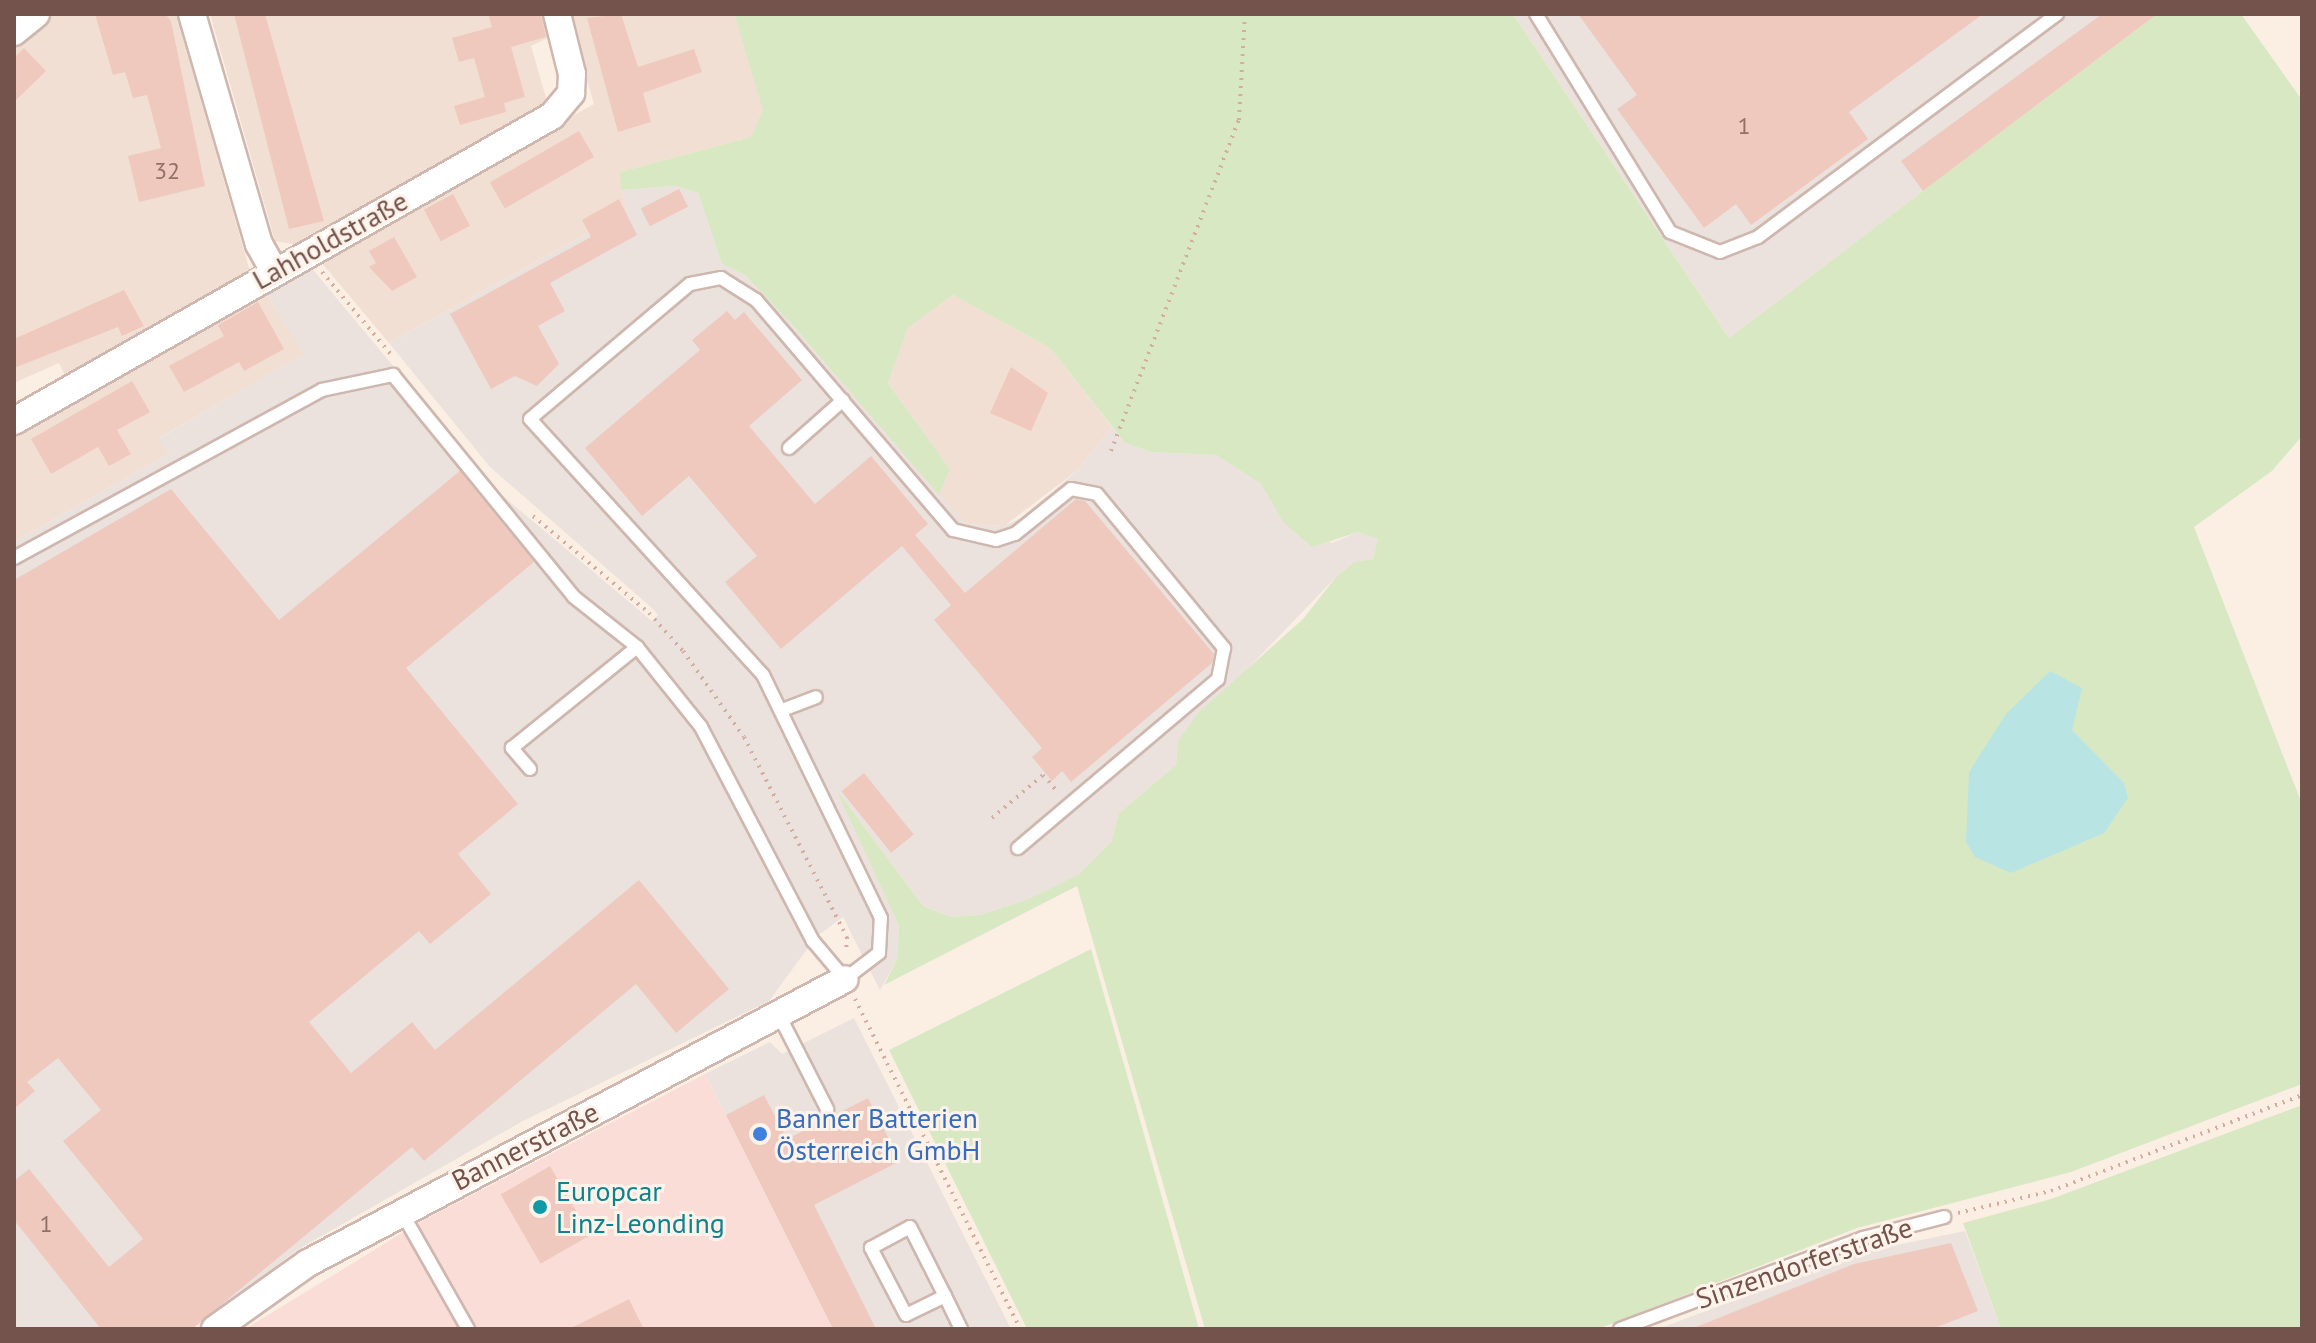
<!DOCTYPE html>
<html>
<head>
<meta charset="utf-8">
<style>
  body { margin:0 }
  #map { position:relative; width:2316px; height:1343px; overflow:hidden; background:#fbefe4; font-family:"PT Sans",sans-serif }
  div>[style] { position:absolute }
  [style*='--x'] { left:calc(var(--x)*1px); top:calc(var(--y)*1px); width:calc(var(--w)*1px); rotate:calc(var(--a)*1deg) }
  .residential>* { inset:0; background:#f2dfd3 }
  .commercial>* { inset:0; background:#fbddd8 }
  .industrial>* { inset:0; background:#ebe2de }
  .green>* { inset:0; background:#d8e8c3 }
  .water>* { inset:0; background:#b9e4e4 }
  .building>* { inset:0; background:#efc9bd; transform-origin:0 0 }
  .path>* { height:4px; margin-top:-2px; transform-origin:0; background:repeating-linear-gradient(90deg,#d4ada0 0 2px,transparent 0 8px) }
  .roads { filter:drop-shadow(2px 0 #ceb7ae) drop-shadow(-2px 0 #ceb7ae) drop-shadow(0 2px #ceb7ae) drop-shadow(0 -2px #ceb7ae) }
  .lane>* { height:12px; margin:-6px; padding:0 6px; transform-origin:6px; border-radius:6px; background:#fff }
  .street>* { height:26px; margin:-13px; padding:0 13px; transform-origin:13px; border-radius:13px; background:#fff }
  .dots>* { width:22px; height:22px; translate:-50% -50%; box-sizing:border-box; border:4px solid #fef3ea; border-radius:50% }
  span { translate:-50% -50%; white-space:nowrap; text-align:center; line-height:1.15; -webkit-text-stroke:6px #fef3ea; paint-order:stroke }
  .number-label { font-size:24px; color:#927068 }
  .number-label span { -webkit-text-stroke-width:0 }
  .street-label { font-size:28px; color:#73534b }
  .shop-label { font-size:28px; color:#366cbe }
  .left { translate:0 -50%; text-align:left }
  .culture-label { font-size:28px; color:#0d838f }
  .frame { position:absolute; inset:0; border:16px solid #73534b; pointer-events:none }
</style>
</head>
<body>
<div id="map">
  <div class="residential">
    <div style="clip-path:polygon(54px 14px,176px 14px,251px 275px,66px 378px,59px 363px,14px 383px,14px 45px)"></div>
    <div style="clip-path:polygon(210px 14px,547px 14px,554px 35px,531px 46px,549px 108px,298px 245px,275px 241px)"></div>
    <div style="clip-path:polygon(567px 14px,734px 14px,764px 110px,751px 137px,620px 172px,628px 211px,389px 343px,316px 256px,594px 104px)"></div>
    <div style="clip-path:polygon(264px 291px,305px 354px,159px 438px,170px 453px,14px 542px,14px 430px)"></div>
    <div style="clip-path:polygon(953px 295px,1050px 348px,1112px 427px,1078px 470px,1004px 526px,967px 524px,951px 514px,939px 495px,950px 469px,888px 383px,908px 328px)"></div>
  </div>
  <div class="commercial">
    <div style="clip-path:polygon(705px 1074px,833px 1329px,644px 1329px,629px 1299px,569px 1329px,245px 1329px,420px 1222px)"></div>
  </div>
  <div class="industrial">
    <div style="clip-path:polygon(1513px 14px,2157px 14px,1729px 338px)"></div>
    <div style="clip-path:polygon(676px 186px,698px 193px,722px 264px,745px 275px,796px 329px,966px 524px,1003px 526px,1021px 518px,1078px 470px,1112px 427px,1125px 443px,1151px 452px,1216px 455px,1261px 484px,1283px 522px,1332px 543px,1358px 532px,1379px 539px,1373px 559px,1354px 562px,1336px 577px,1178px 741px,1176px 765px,1119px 813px,1111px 842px,1079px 874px,1026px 900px,980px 915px,951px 917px,923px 906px,839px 793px,899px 926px,897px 960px,880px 990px,843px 917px,816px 937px,769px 1001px,521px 1122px,297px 1250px,193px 1329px,14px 1329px,14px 542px,170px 453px,158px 439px,304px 354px,264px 291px,309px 265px,498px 492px,652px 621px,658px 615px,652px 608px,490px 467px,389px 343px,628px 211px,621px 190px)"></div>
    <div style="clip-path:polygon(854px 1018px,1011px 1329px,833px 1329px,705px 1074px,770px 1042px,782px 1054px)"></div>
    <div style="clip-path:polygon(1965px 1231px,2001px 1329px,1658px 1329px,1863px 1252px)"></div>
  </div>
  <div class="green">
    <div style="clip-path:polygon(734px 14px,1513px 14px,1729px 338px,2157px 14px,2241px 14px,2302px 100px,2302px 436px,2272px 471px,2194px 527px,2302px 804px,2302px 1084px,2071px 1172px,1857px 1228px,1598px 1329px,1205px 1329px,1077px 886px,884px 985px,897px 960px,899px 926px,836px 789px,923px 906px,951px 917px,980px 915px,1026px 900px,1079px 874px,1111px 842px,1119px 813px,1176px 765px,1178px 741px,1199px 712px,1303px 619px,1336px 577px,1354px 562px,1373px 559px,1378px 539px,1358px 532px,1312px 547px,1283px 522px,1261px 484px,1216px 455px,1151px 452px,1125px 443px,1050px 348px,953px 295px,908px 328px,888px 383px,950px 469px,939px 495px,796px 329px,745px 275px,722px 264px,698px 193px,676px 186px,621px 190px,620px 172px,751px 137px,763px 110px)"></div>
    <div style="clip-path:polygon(1091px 949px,1140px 1120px,1199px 1329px,1027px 1329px,889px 1050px)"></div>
    <div style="clip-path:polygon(2302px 1105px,2302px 1329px,2001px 1329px,1963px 1223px,2051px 1199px)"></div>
  </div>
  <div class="water">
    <div style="clip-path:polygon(2050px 671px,2082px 688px,2072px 730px,2124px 783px,2128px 798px,2104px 833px,2011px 873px,1975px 857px,1966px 842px,1969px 772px,2006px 714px)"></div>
  </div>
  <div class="building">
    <div style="clip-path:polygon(95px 14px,165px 14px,171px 21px,205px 186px,139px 202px,128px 156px,161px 148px,147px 95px,133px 98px,125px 72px,113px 75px)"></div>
    <div style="clip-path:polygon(234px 14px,265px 14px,324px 221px,289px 229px)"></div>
    <div style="clip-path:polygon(488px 14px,541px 14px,546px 37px,511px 47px,525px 97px,504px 103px,506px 112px,460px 125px,454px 106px,485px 97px,474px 58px,459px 62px,452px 38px,492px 27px)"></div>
    <div style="clip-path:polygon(621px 14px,638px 67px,694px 49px,702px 72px,643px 93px,651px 122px,618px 132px,587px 18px)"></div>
    <div style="clip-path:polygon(1578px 14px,1983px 14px,1849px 112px,1868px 139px,1751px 225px,1736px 204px,1704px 228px,1617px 109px,1637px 95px)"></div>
    <div style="clip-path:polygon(2102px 14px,2157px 14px,1923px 191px,1901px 161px)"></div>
    <div style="clip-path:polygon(24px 48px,46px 71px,14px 102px,14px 58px)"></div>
    <div style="left:579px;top:131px;width:30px;height:103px;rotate:60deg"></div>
    <div style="left:679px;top:189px;width:20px;height:43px;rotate:63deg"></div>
    <div style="left:453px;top:194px;width:36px;height:33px;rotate:62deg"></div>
    <div style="clip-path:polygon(619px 199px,637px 235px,550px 283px,565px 311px,538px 326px,559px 364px,537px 386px,515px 376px,491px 389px,450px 314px,591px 237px,582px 220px)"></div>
    <div style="clip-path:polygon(394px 237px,417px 277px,392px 291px,369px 267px,376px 263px,369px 251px)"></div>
    <div style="clip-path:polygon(124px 290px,144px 326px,122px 336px,118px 327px,14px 368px,14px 339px)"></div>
    <div style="clip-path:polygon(258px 302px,284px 349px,244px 371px,239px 362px,184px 392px,169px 366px,224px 336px,218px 325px)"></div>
    <div style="clip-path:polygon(727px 311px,735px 320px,744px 312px,802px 380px,749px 426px,815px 504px,871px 456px,928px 524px,915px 535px,965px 593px,1076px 499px,1085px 501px,1214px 654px,1212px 663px,1071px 782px,1062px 771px,1052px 781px,1032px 757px,1042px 748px,934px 620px,951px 605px,902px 546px,781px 649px,725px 582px,757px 556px,689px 476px,642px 516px,585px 448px,700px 350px,692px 340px)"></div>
    <div style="clip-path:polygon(1011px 367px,1048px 393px,1031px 431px,990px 413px)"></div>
    <div style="clip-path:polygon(132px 381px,150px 412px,117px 430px,131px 454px,109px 466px,98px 447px,51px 474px,31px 439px)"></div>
    <div style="clip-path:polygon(460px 471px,534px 562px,406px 668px,518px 804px,458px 854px,491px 894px,430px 944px,419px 931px,309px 1022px,351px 1073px,412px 1022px,435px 1050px,639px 880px,729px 989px,676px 1033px,636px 984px,424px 1161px,412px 1147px,192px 1329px,101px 1329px,14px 1220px,14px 1181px,29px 1169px,109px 1267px,143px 1239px,63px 1141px,101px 1110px,58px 1058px,27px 1082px,35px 1091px,14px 1109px,14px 580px,171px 489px,279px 620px)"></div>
    <div style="left:864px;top:773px;width:79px;height:29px;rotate:51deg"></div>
    <div style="clip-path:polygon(764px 1095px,787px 1139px,868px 1098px,900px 1161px,814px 1205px,876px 1329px,833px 1329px,726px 1115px)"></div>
    <div style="left:550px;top:1166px;width:80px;height:57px;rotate:60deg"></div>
    <div style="clip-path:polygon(1951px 1243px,1978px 1311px,1932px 1329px,1691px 1329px,1854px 1264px)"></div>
    <div style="clip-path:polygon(629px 1299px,644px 1329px,569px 1329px)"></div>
  </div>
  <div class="path">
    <div style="--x:322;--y:272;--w:111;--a:50.1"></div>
    <div style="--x:1111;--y:451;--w:355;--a:-68.9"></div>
    <div style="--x:1239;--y:120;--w:106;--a:-86.8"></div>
    <div style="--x:533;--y:516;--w:151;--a:39.9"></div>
    <div style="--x:649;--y:613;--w:51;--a:48.2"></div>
    <div style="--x:683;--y:651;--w:105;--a:54.7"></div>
    <div style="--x:744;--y:737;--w:225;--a:62.8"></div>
    <div style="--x:847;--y:937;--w:15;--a:94"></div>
    <div style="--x:992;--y:818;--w:67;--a:-40.1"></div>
    <div style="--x:1043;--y:775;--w:21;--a:49"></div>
    <div style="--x:855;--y:999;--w:369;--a:63.4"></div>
    <div style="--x:1958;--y:1213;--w:96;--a:-13.3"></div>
    <div style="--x:2051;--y:1191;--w:269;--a:-20.9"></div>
  </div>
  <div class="roads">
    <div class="lane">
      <div style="--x:1536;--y:14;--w:256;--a:58.4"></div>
      <div style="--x:1670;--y:232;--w:54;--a:21.8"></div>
      <div style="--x:1720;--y:252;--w:41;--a:-21.5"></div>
      <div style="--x:1758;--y:237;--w:373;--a:-36.7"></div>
      <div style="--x:789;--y:448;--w:72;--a:-41.6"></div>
      <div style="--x:14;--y:558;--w:351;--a:-28.6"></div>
      <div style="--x:322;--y:390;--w:73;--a:-11.9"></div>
      <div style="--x:393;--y:375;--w:286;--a:50.8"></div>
      <div style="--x:574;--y:597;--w:80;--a:38.4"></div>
      <div style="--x:785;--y:709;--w:33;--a:-21"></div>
      <div style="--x:530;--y:769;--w:28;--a:-131"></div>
      <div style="--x:512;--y:748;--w:161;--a:-38.9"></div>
      <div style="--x:637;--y:647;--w:102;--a:51.3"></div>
      <div style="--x:701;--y:727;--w:242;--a:62.4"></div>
      <div style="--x:813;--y:941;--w:50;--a:49.9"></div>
      <div style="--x:845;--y:979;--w:43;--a:-37.4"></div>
      <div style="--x:879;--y:953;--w:35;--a:-87"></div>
      <div style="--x:881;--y:918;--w:270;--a:-115.9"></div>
      <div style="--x:763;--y:675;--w:346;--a:-132.3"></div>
      <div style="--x:530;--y:419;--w:209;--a:-40.2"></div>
      <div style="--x:690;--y:284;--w:32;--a:-11"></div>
      <div style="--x:721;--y:278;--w:41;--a:32.2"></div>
      <div style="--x:756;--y:300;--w:303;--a:49.4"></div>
      <div style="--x:953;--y:530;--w:44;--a:13.1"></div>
      <div style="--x:996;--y:540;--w:20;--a:-18"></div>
      <div style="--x:1015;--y:534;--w:72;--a:-38.8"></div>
      <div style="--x:1071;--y:489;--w:26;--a:11"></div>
      <div style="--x:1097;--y:494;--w:200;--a:50.5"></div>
      <div style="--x:1224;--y:648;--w:32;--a:101"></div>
      <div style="--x:1218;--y:679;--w:262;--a:139.8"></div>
      <div style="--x:779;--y:1015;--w:106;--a:62.9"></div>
      <div style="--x:401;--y:1211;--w:136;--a:60.4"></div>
      <div style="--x:945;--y:1296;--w:43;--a:154"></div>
      <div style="--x:906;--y:1315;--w:76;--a:-117.6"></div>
      <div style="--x:871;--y:1248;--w:44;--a:-28.3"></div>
      <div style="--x:910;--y:1227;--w:77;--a:63.1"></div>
      <div style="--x:945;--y:1296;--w:37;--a:64"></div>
      <div style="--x:1620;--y:1329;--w:259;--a:-20.5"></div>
      <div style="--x:1863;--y:1238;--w:84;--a:-14.5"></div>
    </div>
    <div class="street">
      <div style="--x:192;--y:14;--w:240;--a:73.8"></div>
      <div style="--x:259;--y:244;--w:31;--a:61"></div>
      <div style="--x:14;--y:32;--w:28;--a:-39"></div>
      <div style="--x:14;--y:421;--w:618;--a:-29.55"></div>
      <div style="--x:552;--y:116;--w:30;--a:-50"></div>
      <div style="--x:571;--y:93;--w:19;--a:-87"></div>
      <div style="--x:572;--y:74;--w:62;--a:-104"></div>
      <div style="--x:215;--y:1329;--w:114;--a:-35.4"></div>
      <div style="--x:308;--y:1263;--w:607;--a:-27.87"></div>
    </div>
  </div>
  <div class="dots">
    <div style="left:760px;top:1134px;background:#3f7fe0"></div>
    <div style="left:540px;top:1207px;background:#0f9aa8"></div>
  </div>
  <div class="number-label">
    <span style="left:1744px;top:126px">1</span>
    <span style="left:167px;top:171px">32</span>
    <span style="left:46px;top:1224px">1</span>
  </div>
  <div class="street-label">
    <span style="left:330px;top:240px;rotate:-29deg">Lahholdstraße</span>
    <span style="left:525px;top:1146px;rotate:-27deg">Bannerstraße</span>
    <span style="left:1804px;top:1263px;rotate:-19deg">Sinzendorferstraße</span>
  </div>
  <div class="shop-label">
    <span class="left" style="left:776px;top:1134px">Banner Batterien<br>Österreich GmbH</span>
  </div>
  <div class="culture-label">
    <span class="left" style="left:556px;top:1207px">Europcar<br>Linz-Leonding</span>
  </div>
  <div class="frame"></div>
</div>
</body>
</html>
